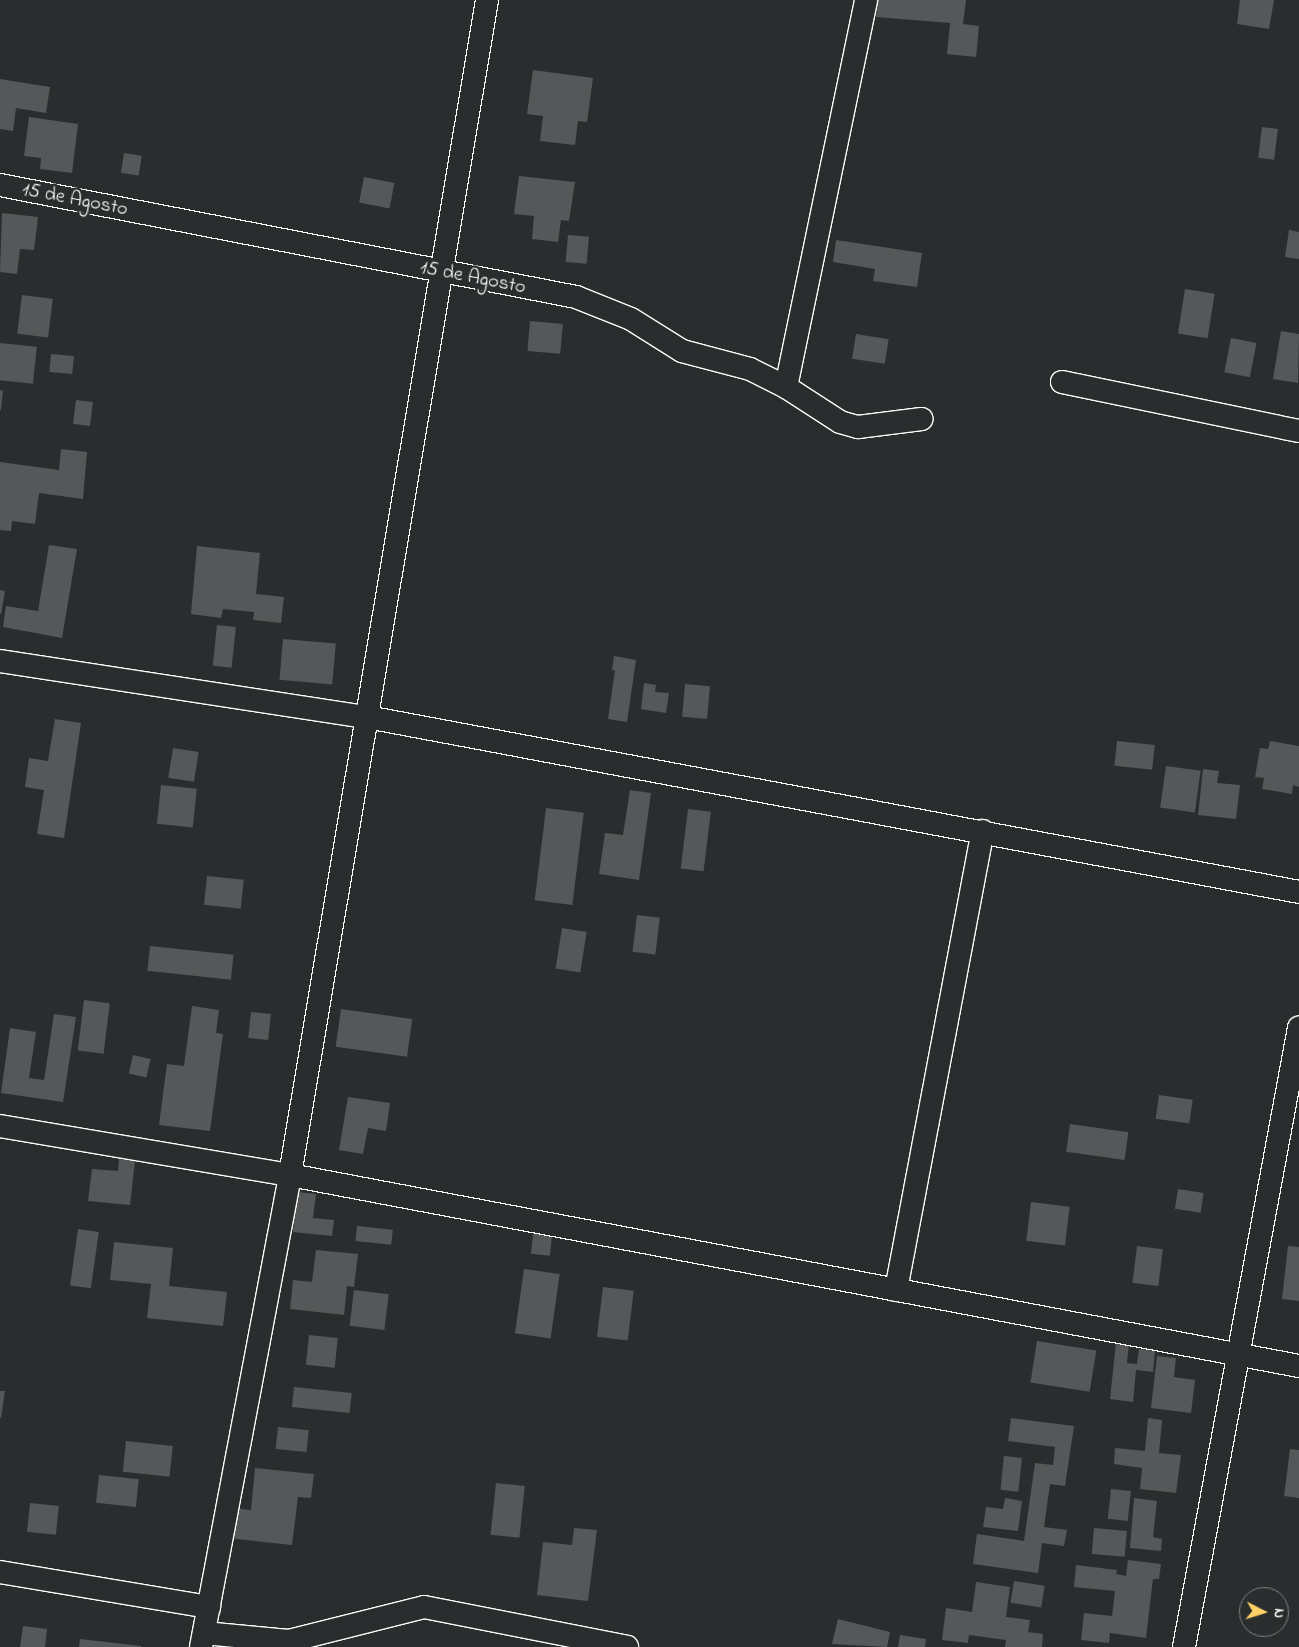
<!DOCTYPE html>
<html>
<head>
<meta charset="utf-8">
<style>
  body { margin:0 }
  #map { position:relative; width:1299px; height:1647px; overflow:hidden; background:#2a2d2e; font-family:"Indie Flower",sans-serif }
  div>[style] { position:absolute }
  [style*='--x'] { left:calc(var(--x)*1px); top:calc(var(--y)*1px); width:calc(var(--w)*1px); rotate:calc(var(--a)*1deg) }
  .building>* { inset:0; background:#555758; transform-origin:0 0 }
  .roads { filter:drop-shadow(1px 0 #fff) drop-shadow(-1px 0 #fff) drop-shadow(0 1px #fff) drop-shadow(0 -1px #fff) }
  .minor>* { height:22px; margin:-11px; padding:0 11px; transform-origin:11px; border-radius:11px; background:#2a2d2e }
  span { translate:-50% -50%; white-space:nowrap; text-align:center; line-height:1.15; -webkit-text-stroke:5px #2a2d2e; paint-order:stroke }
  .street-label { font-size:20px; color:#fff }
  .north { position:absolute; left:1239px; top:1587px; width:50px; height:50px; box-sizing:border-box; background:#2a2d2e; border:1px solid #7f8182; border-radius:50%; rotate:95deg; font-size:14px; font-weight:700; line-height:20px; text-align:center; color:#fff }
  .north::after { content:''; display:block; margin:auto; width:18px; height:22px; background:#ffd166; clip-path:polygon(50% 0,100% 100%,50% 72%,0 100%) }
</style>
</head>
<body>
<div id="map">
  <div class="building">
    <div style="clip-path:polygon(878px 0,966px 0,963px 24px,979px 26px,976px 57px,947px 54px,950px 23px,876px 17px)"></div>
    <div style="clip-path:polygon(1240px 0,1274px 0,1269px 29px,1237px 24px)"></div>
    <div style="clip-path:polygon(533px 70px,593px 78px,587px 122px,578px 121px,575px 145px,540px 141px,543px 116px,527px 114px)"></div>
    <div style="clip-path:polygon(0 79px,50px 87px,46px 113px,16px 108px,13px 131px,0 129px)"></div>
    <div style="clip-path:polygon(29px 117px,78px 124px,72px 173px,40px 169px,41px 158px,24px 156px)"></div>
    <div style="left:1262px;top:127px;width:16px;height:31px;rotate:7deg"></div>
    <div style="left:124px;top:153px;width:18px;height:20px;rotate:9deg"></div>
    <div style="clip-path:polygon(519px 176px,575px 182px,569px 221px,561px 220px,558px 242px,532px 239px,534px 216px,514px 214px)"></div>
    <div style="left:364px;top:177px;width:31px;height:26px;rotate:11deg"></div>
    <div style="clip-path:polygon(2px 213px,38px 217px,34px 250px,20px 249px,17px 274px,0 272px)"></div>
    <div style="clip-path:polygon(1289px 230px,1299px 232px,1299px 259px,1285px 257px)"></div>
    <div style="left:568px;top:235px;width:21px;height:27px;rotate:5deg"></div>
    <div style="clip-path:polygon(836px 240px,922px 253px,917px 287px,873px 281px,875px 269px,833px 262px)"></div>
    <div style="left:1185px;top:289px;width:30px;height:45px;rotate:9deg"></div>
    <div style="left:22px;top:295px;width:31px;height:39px;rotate:7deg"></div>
    <div style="left:530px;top:321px;width:33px;height:30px;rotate:5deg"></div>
    <div style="clip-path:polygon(1281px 331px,1299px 334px,1298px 383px,1273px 379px)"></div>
    <div style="left:856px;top:334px;width:33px;height:25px;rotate:9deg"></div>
    <div style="left:1231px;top:338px;width:26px;height:35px;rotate:11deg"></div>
    <div style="left:0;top:343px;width:37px;height:37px;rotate:6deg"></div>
    <div style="left:51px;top:354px;width:23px;height:18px;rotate:5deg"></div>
    <div style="clip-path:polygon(0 390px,3px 391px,1px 410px,0 410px)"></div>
    <div style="left:76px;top:400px;width:17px;height:24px;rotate:7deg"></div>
    <div style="clip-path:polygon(61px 449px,87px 452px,83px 499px,39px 493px,35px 524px,12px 521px,11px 531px,0 530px,0 462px,59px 470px)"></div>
    <div style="clip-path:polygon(49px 545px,77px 549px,62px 638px,3px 627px,6px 606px,38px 611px)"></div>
    <div style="clip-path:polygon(197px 546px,260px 553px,256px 594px,284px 597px,281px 623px,253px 620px,254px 612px,223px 609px,221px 618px,191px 614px)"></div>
    <div style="clip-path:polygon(0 590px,5px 591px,1px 614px,0 614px)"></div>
    <div style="left:217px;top:625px;width:19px;height:41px;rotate:6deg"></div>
    <div style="left:283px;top:639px;width:53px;height:41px;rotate:5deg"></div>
    <div style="clip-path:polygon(614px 656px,636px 660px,627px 722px,608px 719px,615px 670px,612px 670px)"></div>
    <div style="clip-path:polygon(644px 683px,656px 685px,655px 692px,669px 693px,666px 713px,641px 709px)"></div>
    <div style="left:685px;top:684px;width:25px;height:33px;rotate:5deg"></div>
    <div style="clip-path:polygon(55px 719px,81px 723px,64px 838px,37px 834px,44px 790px,25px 787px,29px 758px,48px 761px)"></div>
    <div style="left:1117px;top:741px;width:38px;height:25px;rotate:6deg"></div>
    <div style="clip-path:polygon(1270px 741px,1299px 746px,1299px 787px,1293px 785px,1292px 794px,1262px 789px,1264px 778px,1255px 777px,1260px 748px,1268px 749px)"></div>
    <div style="left:173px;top:748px;width:26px;height:30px;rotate:9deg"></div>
    <div style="left:1166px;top:766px;width:35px;height:42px;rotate:8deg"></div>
    <div style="clip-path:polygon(1203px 769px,1219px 771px,1217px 783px,1240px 785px,1236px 819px,1198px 815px)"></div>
    <div style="left:161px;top:785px;width:36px;height:39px;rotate:6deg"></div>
    <div style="clip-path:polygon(630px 790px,651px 793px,639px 880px,599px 874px,605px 833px,623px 835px)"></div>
    <div style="left:546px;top:808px;width:38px;height:93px;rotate:7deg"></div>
    <div style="left:688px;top:809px;width:23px;height:60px;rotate:7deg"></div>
    <div style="left:207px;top:876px;width:37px;height:29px;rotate:6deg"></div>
    <div style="left:637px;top:915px;width:23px;height:37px;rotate:7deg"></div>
    <div style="left:562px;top:928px;width:25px;height:41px;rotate:9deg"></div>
    <div style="left:150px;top:946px;width:84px;height:25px;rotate:6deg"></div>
    <div style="left:84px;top:1000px;width:26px;height:51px;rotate:7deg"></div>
    <div style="clip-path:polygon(192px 1006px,219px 1010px,216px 1033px,223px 1034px,210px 1131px,159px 1125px,167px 1064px,184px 1066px)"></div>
    <div style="left:341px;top:1009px;width:72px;height:38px;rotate:8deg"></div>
    <div style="left:251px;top:1012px;width:20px;height:26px;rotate:6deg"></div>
    <div style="clip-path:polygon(54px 1014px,76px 1017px,63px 1102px,1px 1093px,10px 1028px,36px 1032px,29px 1078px,44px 1080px)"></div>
    <div style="left:133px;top:1055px;width:18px;height:19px;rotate:13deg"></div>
    <div style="left:1159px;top:1095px;width:34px;height:24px;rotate:8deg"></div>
    <div style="clip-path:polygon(348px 1097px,390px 1103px,386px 1131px,368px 1128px,363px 1154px,339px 1150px)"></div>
    <div style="left:1070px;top:1124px;width:59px;height:28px;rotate:8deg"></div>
    <div style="clip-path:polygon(119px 1159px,135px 1161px,130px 1205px,88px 1201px,92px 1169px,118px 1171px)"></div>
    <div style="left:1178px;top:1189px;width:26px;height:20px;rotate:9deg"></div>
    <div style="clip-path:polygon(297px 1192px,316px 1194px,313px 1218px,334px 1220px,332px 1236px,293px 1232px)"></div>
    <div style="left:1031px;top:1202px;width:39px;height:39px;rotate:7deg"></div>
    <div style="left:534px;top:1225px;width:19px;height:29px;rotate:6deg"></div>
    <div style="left:357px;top:1226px;width:36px;height:15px;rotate:6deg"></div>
    <div style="left:78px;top:1229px;width:21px;height:57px;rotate:8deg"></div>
    <div style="clip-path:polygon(114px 1242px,173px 1248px,169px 1286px,227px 1292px,223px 1326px,147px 1318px,151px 1284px,110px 1280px)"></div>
    <div style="left:1137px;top:1246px;width:26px;height:37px;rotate:7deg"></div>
    <div style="clip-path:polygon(1288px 1246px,1299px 1247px,1299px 1301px,1282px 1299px)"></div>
    <div style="clip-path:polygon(316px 1250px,358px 1254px,354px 1287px,347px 1286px,344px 1315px,290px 1309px,293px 1280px,312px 1282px)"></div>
    <div style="left:524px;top:1269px;width:36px;height:65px;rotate:8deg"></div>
    <div style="left:603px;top:1287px;width:31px;height:50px;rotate:7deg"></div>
    <div style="left:354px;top:1290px;width:35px;height:36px;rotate:7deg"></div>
    <div style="left:309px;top:1335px;width:29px;height:30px;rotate:6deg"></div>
    <div style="left:1037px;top:1341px;width:60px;height:42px;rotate:9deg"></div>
    <div style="clip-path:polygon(1116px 1342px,1129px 1344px,1127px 1363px,1137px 1364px,1139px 1349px,1155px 1351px,1153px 1372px,1136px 1370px,1133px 1402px,1110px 1399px)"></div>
    <div style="clip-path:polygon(1157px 1356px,1176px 1358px,1174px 1377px,1195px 1380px,1191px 1413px,1151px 1408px)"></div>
    <div style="left:294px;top:1387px;width:58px;height:20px;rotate:6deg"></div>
    <div style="clip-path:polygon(0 1391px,5px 1391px,1px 1418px,0 1418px)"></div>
    <div style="clip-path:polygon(1011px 1418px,1074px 1426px,1065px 1486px,1050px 1484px,1044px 1527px,1067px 1530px,1064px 1546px,1042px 1543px,1038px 1573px,973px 1564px,977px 1534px,1024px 1541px,1035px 1463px,1053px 1465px,1055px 1447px,1008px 1441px)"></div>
    <div style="clip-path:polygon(1148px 1418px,1162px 1420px,1159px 1453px,1181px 1455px,1176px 1493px,1140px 1489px,1142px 1468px,1114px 1464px,1115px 1448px,1145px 1451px)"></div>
    <div style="left:278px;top:1427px;width:31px;height:22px;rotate:6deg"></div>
    <div style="left:126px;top:1441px;width:47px;height:31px;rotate:6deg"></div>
    <div style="clip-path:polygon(1290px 1449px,1299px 1450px,1299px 1498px,1284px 1496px)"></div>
    <div style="left:1004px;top:1456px;width:18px;height:34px;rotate:6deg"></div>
    <div style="clip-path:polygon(255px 1468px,314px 1474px,311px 1498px,298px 1497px,292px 1545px,227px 1538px,230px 1508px,251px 1510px)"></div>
    <div style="left:99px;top:1475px;width:40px;height:28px;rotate:6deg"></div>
    <div style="left:496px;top:1483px;width:29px;height:52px;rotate:6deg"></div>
    <div style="left:1111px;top:1489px;width:20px;height:30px;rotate:6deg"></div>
    <div style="clip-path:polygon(1005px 1498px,1022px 1501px,1018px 1531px,983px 1527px,986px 1507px,1003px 1509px)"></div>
    <div style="clip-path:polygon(1134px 1498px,1157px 1501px,1153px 1537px,1162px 1539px,1161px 1551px,1130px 1548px)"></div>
    <div style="left:30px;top:1503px;width:29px;height:29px;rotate:6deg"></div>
    <div style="clip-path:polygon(574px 1528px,597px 1530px,588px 1601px,537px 1595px,543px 1542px,572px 1545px)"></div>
    <div style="left:1094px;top:1528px;width:33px;height:26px;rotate:5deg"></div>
    <div style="clip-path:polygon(1128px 1560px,1161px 1564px,1159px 1579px,1153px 1579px,1146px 1638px,1110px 1633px,1109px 1643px,1081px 1640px,1084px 1613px,1112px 1616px,1115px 1591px,1074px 1587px,1076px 1565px,1117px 1570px,1116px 1574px,1126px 1576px)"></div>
    <div style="left:1014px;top:1581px;width:31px;height:22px;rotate:9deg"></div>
    <div style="clip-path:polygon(976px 1582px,1010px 1587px,1006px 1617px,1030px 1620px,1028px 1632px,1043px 1634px,1042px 1647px,1005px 1647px,1006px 1640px,969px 1635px,968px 1643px,942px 1640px,946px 1608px,972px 1612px)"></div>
    <div style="clip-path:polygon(838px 1619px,890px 1632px,887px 1647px,832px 1644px)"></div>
    <div style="clip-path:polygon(23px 1626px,47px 1629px,45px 1647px,20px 1647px)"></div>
    <div style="clip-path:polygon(900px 1635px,926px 1639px,925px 1647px,898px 1647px)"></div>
    <div style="clip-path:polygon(80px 1639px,141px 1646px,141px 1647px,79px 1647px)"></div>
  </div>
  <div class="roads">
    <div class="minor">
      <div style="--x:0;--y:185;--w:587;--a:11"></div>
      <div style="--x:576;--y:297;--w:59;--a:21.8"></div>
      <div style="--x:631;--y:319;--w:60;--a:32.1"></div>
      <div style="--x:682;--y:351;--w:70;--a:14.8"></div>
      <div style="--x:750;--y:369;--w:40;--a:26.6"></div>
      <div style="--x:786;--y:387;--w:64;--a:32.9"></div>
      <div style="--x:840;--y:422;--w:19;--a:16"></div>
      <div style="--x:858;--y:427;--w:64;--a:-7.2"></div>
      <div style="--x:1062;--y:382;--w:242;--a:11.7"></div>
      <div style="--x:786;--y:387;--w:395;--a:-78.3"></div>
      <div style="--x:0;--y:661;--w:371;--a:8.7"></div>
      <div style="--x:367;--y:717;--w:948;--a:10.63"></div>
      <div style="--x:0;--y:1126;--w:294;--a:9.6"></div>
      <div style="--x:290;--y:1175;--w:1027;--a:10.72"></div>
      <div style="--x:896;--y:1290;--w:467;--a:-79.3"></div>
      <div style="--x:0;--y:1572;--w:212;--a:9.5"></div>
      <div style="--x:204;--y:1633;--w:85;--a:5.4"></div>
      <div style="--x:289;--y:1641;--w:139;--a:-14.1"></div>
      <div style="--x:424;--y:1607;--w:207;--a:11.1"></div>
      <div style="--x:201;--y:1647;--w:480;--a:-79.3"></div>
      <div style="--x:290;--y:1175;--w:1191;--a:-80.48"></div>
      <div style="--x:1184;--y:1647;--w:630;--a:-79.48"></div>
    </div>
  </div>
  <div class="street-label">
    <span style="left:75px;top:200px;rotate:11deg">15 de Agosto</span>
    <span style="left:473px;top:278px;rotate:11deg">15 de Agosto</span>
  </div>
  <div class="north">N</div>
</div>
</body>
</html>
